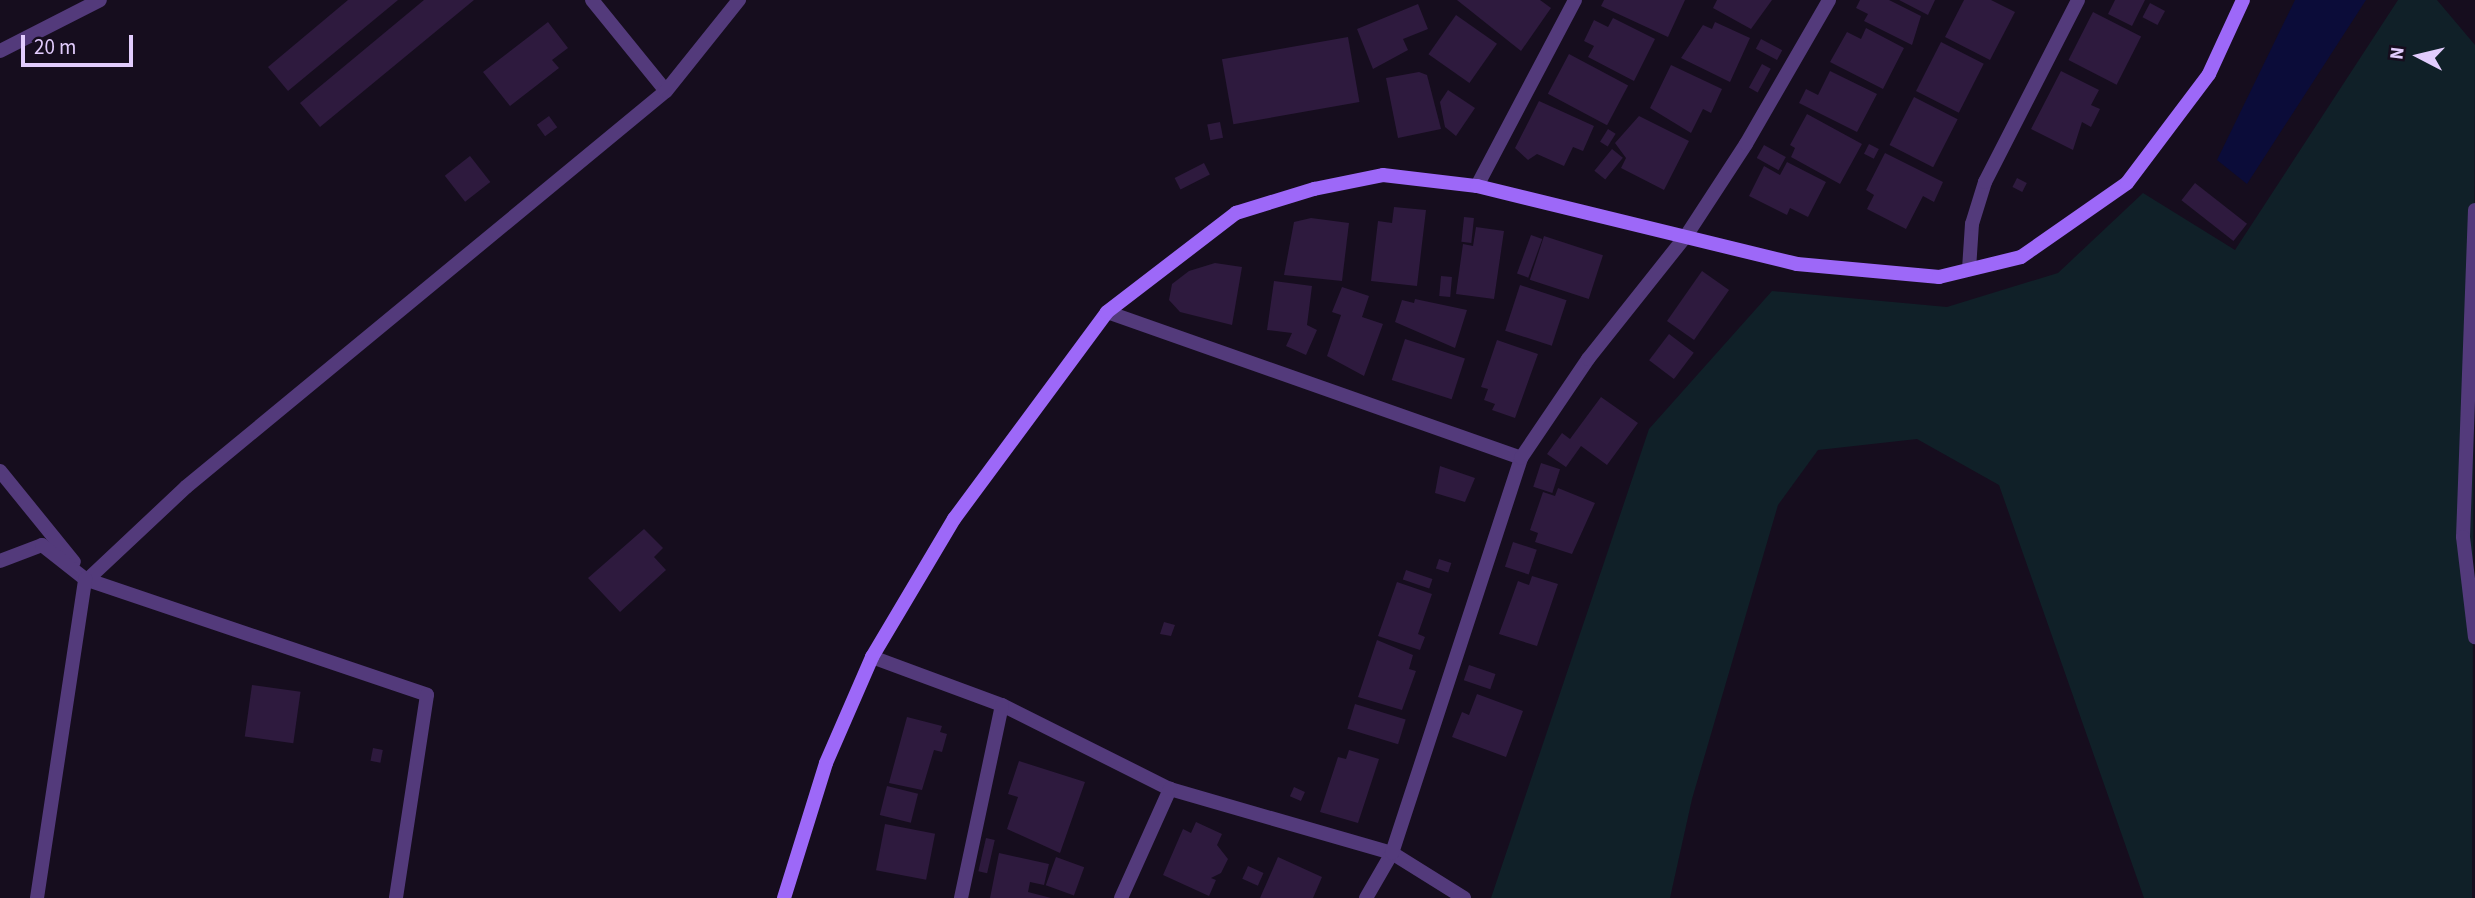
<!DOCTYPE html>
<html>
<head>
<meta charset="utf-8">
<style>
  body { margin:0 }
  #map { position:relative; width:2475px; height:898px; overflow:hidden; background:#160d1e; font-family:"Source Sans 3",sans-serif }
  div>[style] { position:absolute }
  [style*='--x'] { left:calc(var(--x)*1px); top:calc(var(--y)*1px); width:calc(var(--w)*1px); rotate:calc(var(--a)*1deg) }
  .green>* { inset:0; background:#102028 }
  .water>* { inset:0; background:#0b0c39 }
  .building>* { inset:0; background:#2e1a3e; transform-origin:0 0 }
  .street>* { height:14px; margin:-7px; padding:0 7px; transform-origin:7px; border-radius:7px; background:#533a7b }
  .secondary>* { height:14px; margin:-7px; padding:0 7px; transform-origin:7px; border-radius:7px; background:#9d68f8 }
  span { translate:-50% -50%; white-space:nowrap; text-align:center; line-height:1.15; -webkit-text-stroke:5px #160d1e; paint-order:stroke }
  .north { position:absolute; left:2384px; top:21px; width:70px; height:70px; -webkit-text-stroke:5px #160d1e; paint-order:stroke; rotate:277deg; font-size:19px; font-weight:700; line-height:28px; text-align:center; color:#e2ccfd }
  .north::after { content:''; display:block; margin:auto; width:24px; height:32px; background:#e2ccfd; clip-path:polygon(50% 0,100% 100%,50% 72%,0 100%) }
  .scale { position:absolute; left:21px; top:35px; width:112px; height:32px; box-sizing:border-box; border:4px solid #e2ccfd; border-top:0; padding-left:9px; font-size:21px; line-height:24px; white-space:nowrap; color:#e2ccfd; -webkit-text-stroke:5px #160d1e; paint-order:stroke }
</style>
</head>
<body>
<div id="map">
  <div class="green">
    <div style="clip-path:polygon(2398px 0,2437px 0,2475px 45px,2472px 898px,2144px 898px,1999px 485px,1917px 439px,1818px 450px,1778px 505px,1692px 799px,1670px 898px,1491px 898px,1649px 429px,1772px 291px,1947px 307px,2058px 273px,2143px 193px,2235px 250px)"></div>
  </div>
  <div class="water">
    <div style="clip-path:polygon(2295px 0,2366px 0,2247px 184px,2217px 160px)"></div>
  </div>
  <div class="building">
    <div style="clip-path:polygon(348px 0,398px 0,288px 91px,268px 67px)"></div>
    <div style="clip-path:polygon(424px 0,474px 0,320px 127px,300px 103px)"></div>
    <div style="clip-path:polygon(1457px 0,1540px 0,1551px 8px,1521px 51px)"></div>
    <div style="clip-path:polygon(1604px 0,1685px 0,1668px 37px,1601px 6px)"></div>
    <div style="clip-path:polygon(1717px 0,1772px 0,1751px 29px,1713px 8px)"></div>
    <div style="clip-path:polygon(1860px 0,1889px 0,1921px 16px,1912px 45px,1864px 21px,1868px 14px,1856px 8px)"></div>
    <div style="clip-path:polygon(1899px 0,1935px 0,1928px 15px)"></div>
    <div style="clip-path:polygon(1964px 0,1991px 0,2015px 12px,1990px 60px,1945px 37px)"></div>
    <div style="clip-path:polygon(2115px 0,2145px 0,2132px 26px,2108px 14px)"></div>
    <div style="left:2150px;top:3px;width:17px;height:16px;rotate:28deg"></div>
    <div style="clip-path:polygon(1418px 4px,1428px 29px,1403px 39px,1408px 50px,1373px 69px,1357px 29px)"></div>
    <div style="left:2093px;top:12px;width:54px;height:54px;rotate:27deg"></div>
    <div style="left:1456px;top:15px;width:50px;height:48px;rotate:35deg"></div>
    <div style="clip-path:polygon(1613px 18px,1655px 39px,1634px 81px,1588px 57px,1594px 46px,1584px 41px,1594px 20px,1608px 27px)"></div>
    <div style="clip-path:polygon(548px 22px,568px 48px,552px 60px,559px 68px,510px 106px,483px 72px)"></div>
    <div style="clip-path:polygon(1715px 22px,1750px 38px,1730px 82px,1681px 58px,1703px 25px,1712px 29px)"></div>
    <div style="clip-path:polygon(1866px 28px,1904px 48px,1883px 89px,1830px 62px,1847px 32px,1861px 39px)"></div>
    <div style="left:1348px;top:37px;width:66px;height:128px;rotate:80deg"></div>
    <div style="left:1761px;top:39px;width:24px;height:11px;rotate:28deg"></div>
    <div style="left:1941px;top:42px;width:48px;height:55px;rotate:27deg"></div>
    <div style="left:1569px;top:54px;width:67px;height:45px;rotate:28deg"></div>
    <div style="left:1762px;top:64px;width:10px;height:27px;rotate:29deg"></div>
    <div style="clip-path:polygon(1671px 65px,1722px 89px,1711px 113px,1703px 109px,1691px 133px,1650px 108px)"></div>
    <div style="clip-path:polygon(1830px 71px,1877px 94px,1857px 132px,1799px 103px,1806px 89px,1818px 95px)"></div>
    <div style="clip-path:polygon(2061px 71px,2099px 90px,2091px 105px,2100px 109px,2091px 127px,2082px 122px,2073px 150px,2031px 129px)"></div>
    <div style="clip-path:polygon(1419px 72px,1427px 75px,1441px 129px,1398px 138px,1386px 78px)"></div>
    <div style="clip-path:polygon(1448px 90px,1475px 108px,1456px 136px,1445px 127px,1440px 102px)"></div>
    <div style="left:1914px;top:97px;width:49px;height:54px;rotate:27deg"></div>
    <div style="clip-path:polygon(1539px 101px,1594px 126px,1583px 151px,1573px 147px,1564px 166px,1537px 154px,1528px 160px,1515px 148px)"></div>
    <div style="clip-path:polygon(1807px 114px,1862px 144px,1840px 184px,1791px 157px,1795px 148px,1790px 145px)"></div>
    <div style="left:549px;top:116px;width:14px;height:15px;rotate:54deg"></div>
    <div style="clip-path:polygon(1639px 116px,1689px 141px,1664px 190px,1621px 168px,1626px 158px,1615px 143px)"></div>
    <div style="left:1220px;top:122px;width:16px;height:13px;rotate:79deg"></div>
    <div style="left:1608px;top:129px;width:9px;height:15px;rotate:32deg"></div>
    <div style="left:1869px;top:144px;width:11px;height:11px;rotate:27deg"></div>
    <div style="left:1764px;top:145px;width:25px;height:15px;rotate:29deg"></div>
    <div style="left:1612px;top:149px;width:14px;height:28px;rotate:39deg"></div>
    <div style="clip-path:polygon(1885px 153px,1943px 182px,1934px 202px,1923px 196px,1906px 229px,1867px 209px,1874px 195px,1866px 190px)"></div>
    <div style="left:470px;top:156px;width:33px;height:32px;rotate:52deg"></div>
    <div style="clip-path:polygon(1787px 162px,1826px 182px,1808px 217px,1790px 208px,1787px 215px,1749px 196px,1764px 166px,1780px 175px)"></div>
    <div style="left:1204px;top:163px;width:13px;height:33px;rotate:63deg"></div>
    <div style="left:2017px;top:178px;width:11px;height:10px;rotate:27deg"></div>
    <div style="left:2195px;top:183px;width:66px;height:22px;rotate:38deg"></div>
    <div style="clip-path:polygon(1394px 207px,1426px 210px,1417px 286px,1371px 281px,1378px 221px,1392px 223px)"></div>
    <div style="left:1464px;top:217px;width:10px;height:25px;rotate:6deg"></div>
    <div style="clip-path:polygon(1311px 218px,1349px 223px,1342px 281px,1284px 275px,1294px 222px)"></div>
    <div style="clip-path:polygon(1476px 227px,1504px 231px,1494px 299px,1456px 294px,1463px 244px,1473px 246px)"></div>
    <div style="left:1531px;top:235px;width:12px;height:41px;rotate:20deg"></div>
    <div style="left:1544px;top:236px;width:62px;height:46px;rotate:18deg"></div>
    <div style="clip-path:polygon(1215px 263px,1242px 267px,1232px 325px,1180px 312px,1169px 300px,1172px 284px,1189px 271px)"></div>
    <div style="left:1702px;top:271px;width:33px;height:61px;rotate:35deg"></div>
    <div style="left:1441px;top:276px;width:11px;height:20px;rotate:5deg"></div>
    <div style="clip-path:polygon(1274px 281px,1312px 286px,1307px 325px,1317px 330px,1306px 355px,1286px 346px,1292px 333px,1267px 330px)"></div>
    <div style="left:1520px;top:285px;width:49px;height:48px;rotate:18deg"></div>
    <div style="clip-path:polygon(1342px 287px,1369px 296px,1362px 317px,1383px 324px,1364px 376px,1327px 356px,1341px 315px,1332px 312px)"></div>
    <div style="clip-path:polygon(1415px 299px,1467px 310px,1455px 348px,1395px 322px,1402px 300px,1414px 303px)"></div>
    <div style="left:1669px;top:334px;width:31px;height:33px;rotate:37deg"></div>
    <div style="left:1405px;top:339px;width:63px;height:43px;rotate:18deg"></div>
    <div style="clip-path:polygon(1497px 340px,1538px 354px,1515px 418px,1492px 410px,1495px 404px,1484px 400px,1488px 389px,1481px 387px)"></div>
    <div style="clip-path:polygon(1601px 397px,1638px 423px,1607px 465px,1581px 446px,1566px 467px,1547px 454px,1562px 433px,1570px 439px)"></div>
    <div style="left:1541px;top:463px;width:20px;height:25px;rotate:18deg"></div>
    <div style="clip-path:polygon(1440px 466px,1475px 478px,1465px 502px,1435px 493px)"></div>
    <div style="clip-path:polygon(1558px 488px,1595px 503px,1572px 554px,1535px 542px,1538px 533px,1530px 530px,1543px 492px,1555px 496px)"></div>
    <div style="clip-path:polygon(644px 529px,663px 548px,654px 557px,666px 570px,620px 612px,588px 578px)"></div>
    <div style="left:1513px;top:542px;width:25px;height:26px;rotate:18deg"></div>
    <div style="left:1439px;top:559px;width:13px;height:10px;rotate:18deg"></div>
    <div style="left:1406px;top:570px;width:28px;height:10px;rotate:19deg"></div>
    <div style="clip-path:polygon(1532px 576px,1558px 584px,1537px 646px,1499px 634px,1518px 581px,1529px 585px)"></div>
    <div style="clip-path:polygon(1397px 582px,1432px 594px,1418px 634px,1425px 637px,1420px 650px,1378px 636px)"></div>
    <div style="clip-path:polygon(1164px 622px,1175px 625px,1171px 636px,1160px 634px)"></div>
    <div style="clip-path:polygon(1377px 640px,1413px 655px,1409px 669px,1416px 671px,1402px 710px,1358px 697px)"></div>
    <div style="left:1469px;top:665px;width:28px;height:16px;rotate:19deg"></div>
    <div style="left:252px;top:685px;width:49px;height:52px;rotate:8deg"></div>
    <div style="clip-path:polygon(1477px 694px,1523px 711px,1506px 757px,1452px 737px,1462px 712px,1469px 715px)"></div>
    <div style="left:1355px;top:704px;width:53px;height:26px;rotate:17deg"></div>
    <div style="clip-path:polygon(907px 717px,942px 726px,940px 732px,947px 734px,942px 752px,934px 750px,922px 790px,889px 783px)"></div>
    <div style="left:373px;top:748px;width:10px;height:13px;rotate:11deg"></div>
    <div style="clip-path:polygon(1349px 750px,1379px 759px,1358px 823px,1320px 812px,1338px 757px,1346px 759px)"></div>
    <div style="clip-path:polygon(1019px 761px,1085px 782px,1060px 853px,1007px 829px,1018px 797px,1008px 794px)"></div>
    <div style="left:887px;top:786px;width:32px;height:30px;rotate:14deg"></div>
    <div style="left:1294px;top:787px;width:12px;height:10px;rotate:24deg"></div>
    <div style="clip-path:polygon(1196px 822px,1222px 834px,1217px 845px,1228px 859px,1221px 873px,1211px 878px,1216px 880px,1209px 896px,1163px 875px,1183px 829px,1191px 833px)"></div>
    <div style="left:885px;top:824px;width:51px;height:47px;rotate:11deg"></div>
    <div style="left:986px;top:838px;width:9px;height:34px;rotate:13deg"></div>
    <div style="clip-path:polygon(999px 853px,1049px 864px,1044px 885px,1030px 882px,1028px 892px,1051px 898px,990px 898px)"></div>
    <div style="left:1056px;top:857px;width:30px;height:30px;rotate:20deg"></div>
    <div style="clip-path:polygon(1278px 857px,1322px 877px,1313px 898px,1260px 898px)"></div>
    <div style="left:1248px;top:866px;width:17px;height:14px;rotate:24deg"></div>
  </div>
  <div class="street">
    <div style="--x:592;--y:0;--w:117;--a:50.9"></div>
    <div style="--x:0;--y:51;--w:112;--a:-27"></div>
    <div style="--x:1477;--y:186;--w:210;--a:-62.2"></div>
    <div style="--x:2475;--y:210;--w:327;--a:92.1"></div>
    <div style="--x:2463;--y:537;--w:101;--a:83.2"></div>
    <div style="--x:1969;--y:269;--w:45;--a:-86.2"></div>
    <div style="--x:1972;--y:224;--w:44;--a:-72.8"></div>
    <div style="--x:1985;--y:182;--w:204;--a:-62.9"></div>
    <div style="--x:1107;--y:312;--w:439;--a:19.4"></div>
    <div style="--x:0;--y:471;--w:117;--a:50.9"></div>
    <div style="--x:0;--y:561;--w:45;--a:-20.9"></div>
    <div style="--x:42;--y:545;--w:55;--a:38.3"></div>
    <div style="--x:85;--y:579;--w:361;--a:18.7"></div>
    <div style="--x:427;--y:695;--w:205;--a:98.7"></div>
    <div style="--x:87;--y:580;--w:136;--a:-43.2"></div>
    <div style="--x:186;--y:487;--w:622;--a:-39.52"></div>
    <div style="--x:666;--y:91;--w:117;--a:-51.3"></div>
    <div style="--x:872;--y:657;--w:139;--a:20.3"></div>
    <div style="--x:1002;--y:705;--w:188;--a:26.6"></div>
    <div style="--x:1170;--y:789;--w:231;--a:16.1"></div>
    <div style="--x:1392;--y:853;--w:85;--a:32"></div>
    <div style="--x:37;--y:898;--w:323;--a:-81.4"></div>
    <div style="--x:961;--y:898;--w:197;--a:-78"></div>
    <div style="--x:1121;--y:898;--w:120;--a:-65.8"></div>
    <div style="--x:1366;--y:898;--w:52;--a:-60"></div>
    <div style="--x:1392;--y:853;--w:416;--a:-71.9"></div>
    <div style="--x:1521;--y:458;--w:120;--a:-55.9"></div>
    <div style="--x:1588;--y:359;--w:157;--a:-51.5"></div>
    <div style="--x:1686;--y:236;--w:110;--a:-56.9"></div>
    <div style="--x:1746;--y:144;--w:166;--a:-60"></div>
  </div>
  <div class="secondary">
    <div style="--x:784;--y:898;--w:141;--a:-72.7"></div>
    <div style="--x:826;--y:763;--w:116;--a:-66.5"></div>
    <div style="--x:872;--y:657;--w:161;--a:-59.3"></div>
    <div style="--x:954;--y:519;--w:257;--a:-53.5"></div>
    <div style="--x:1107;--y:312;--w:163;--a:-37.5"></div>
    <div style="--x:1236;--y:213;--w:82;--a:-17.1"></div>
    <div style="--x:1314;--y:189;--w:70;--a:-11.5"></div>
    <div style="--x:1383;--y:175;--w:95;--a:6.7"></div>
    <div style="--x:1477;--y:186;--w:329;--a:13.7"></div>
    <div style="--x:1797;--y:264;--w:143;--a:5.2"></div>
    <div style="--x:1939;--y:277;--w:84;--a:-13.7"></div>
    <div style="--x:2021;--y:257;--w:129;--a:-34.9"></div>
    <div style="--x:2127;--y:183;--w:136;--a:-53"></div>
    <div style="--x:2209;--y:74;--w:81;--a:-65.3"></div>
  </div>
  <div class="north">N</div>
  <div class="scale">20 m</div>
</div>
</body>
</html>
